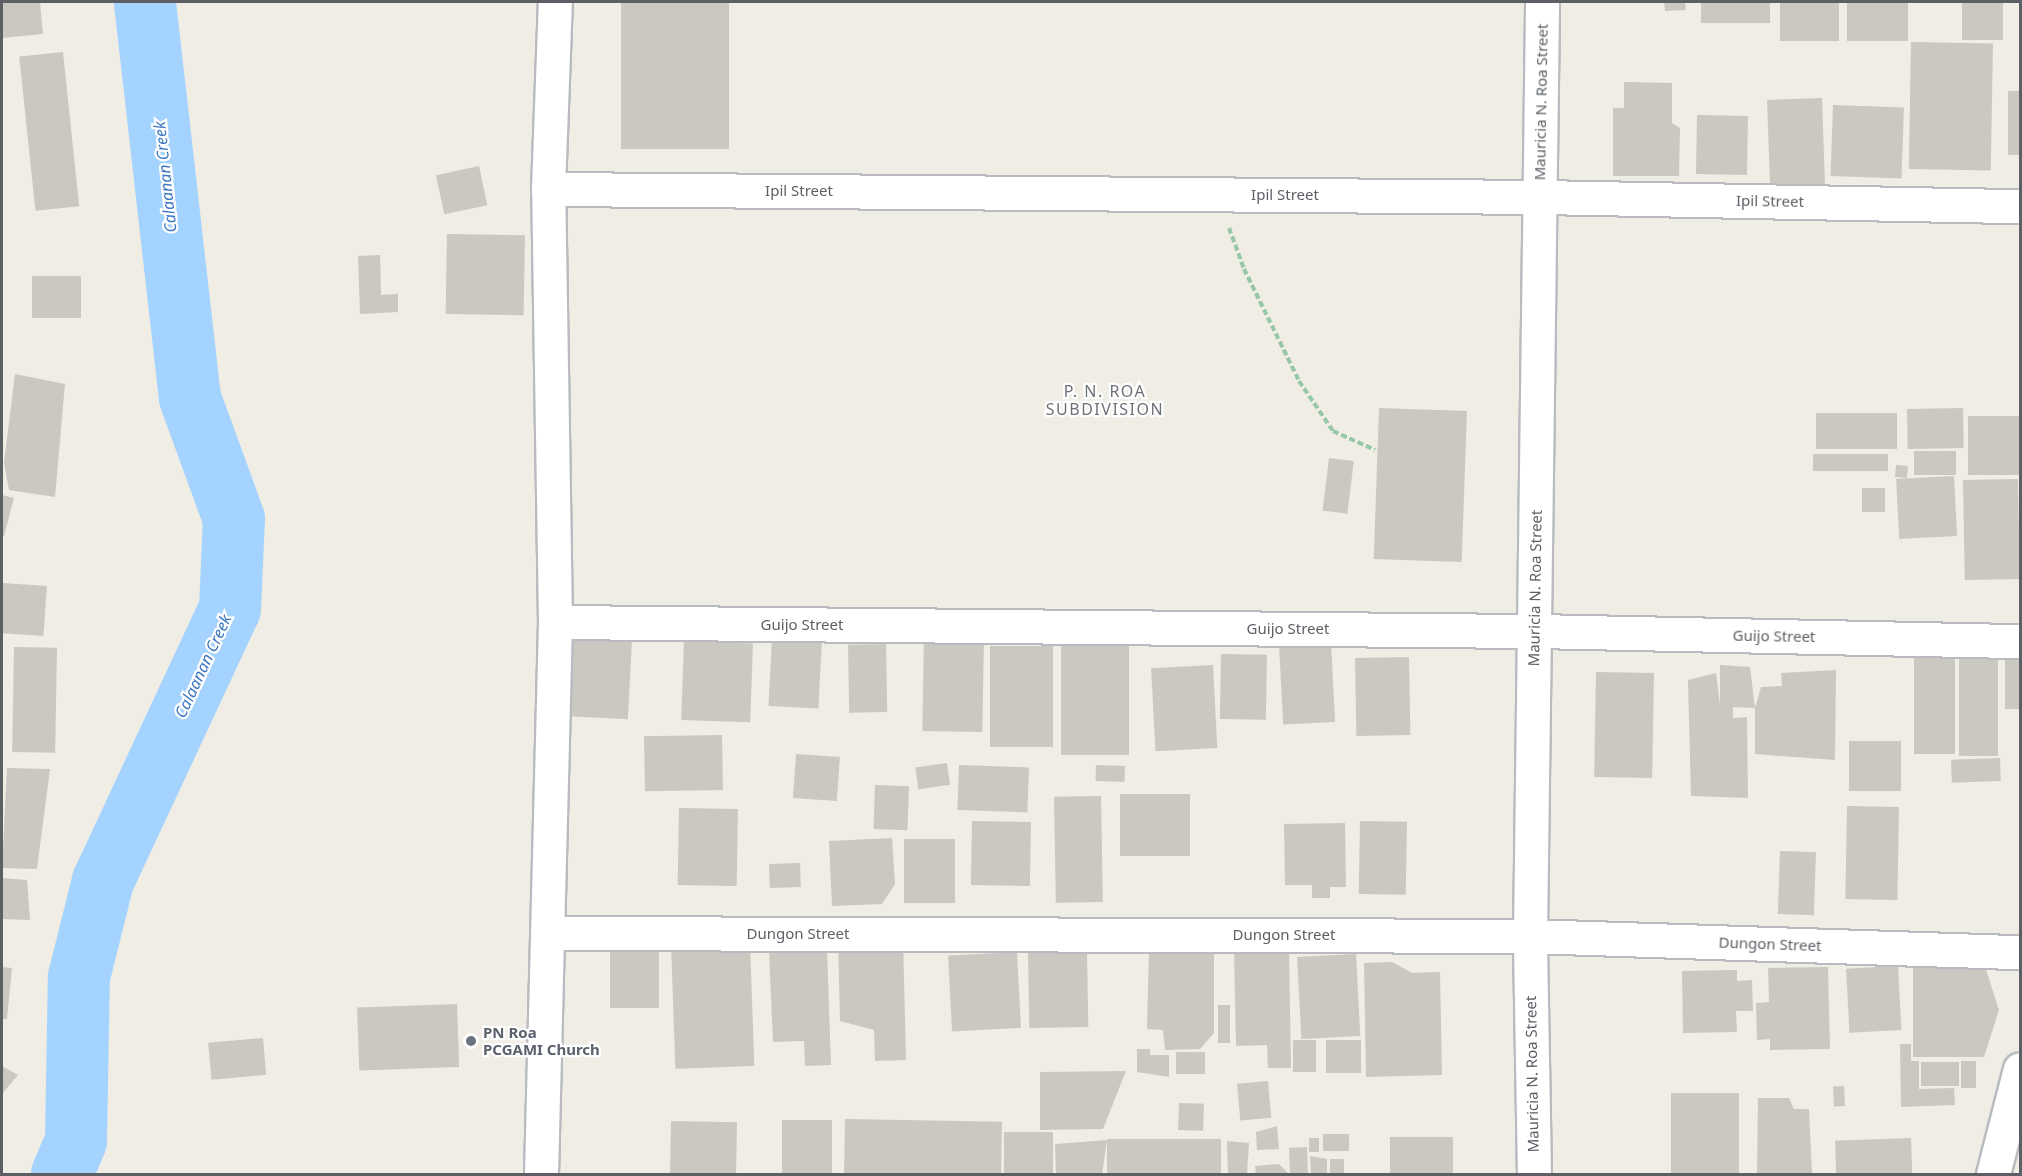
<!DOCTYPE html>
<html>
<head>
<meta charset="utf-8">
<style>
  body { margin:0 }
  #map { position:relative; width:2022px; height:1176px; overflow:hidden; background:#efede4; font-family:"Noto Sans",sans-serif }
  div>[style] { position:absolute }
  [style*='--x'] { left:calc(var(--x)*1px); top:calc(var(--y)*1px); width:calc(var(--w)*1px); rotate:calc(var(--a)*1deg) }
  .river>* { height:62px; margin:-31px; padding:0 31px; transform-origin:31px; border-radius:31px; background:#a4d3ff }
  .building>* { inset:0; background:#cac8c1; transform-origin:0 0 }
  .path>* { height:4px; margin-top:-2px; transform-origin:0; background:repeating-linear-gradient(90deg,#96c7a7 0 6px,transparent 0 9px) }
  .roads { filter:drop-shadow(2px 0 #b9bbc1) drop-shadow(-2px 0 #b9bbc1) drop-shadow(0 2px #b9bbc1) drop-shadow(0 -2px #b9bbc1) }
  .street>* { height:33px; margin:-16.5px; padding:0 16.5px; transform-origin:16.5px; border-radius:16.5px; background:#fff }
  .secondary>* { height:33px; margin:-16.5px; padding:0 16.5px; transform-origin:16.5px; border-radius:16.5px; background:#fff }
  .dots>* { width:16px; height:16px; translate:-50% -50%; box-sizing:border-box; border:3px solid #fff; border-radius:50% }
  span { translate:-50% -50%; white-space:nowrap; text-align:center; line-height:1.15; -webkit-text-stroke:4.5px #fff; paint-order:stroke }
  .street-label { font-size:15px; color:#5c6065 }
  .worship-label { font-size:15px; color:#5b616d; font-weight:700 }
  .left { translate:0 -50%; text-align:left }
  .water-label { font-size:16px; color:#3d77c1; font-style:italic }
  .neighbourhood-label { font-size:16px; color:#6d7177; letter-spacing:1.5px }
  .frame { position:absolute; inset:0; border:3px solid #5c6065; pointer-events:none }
</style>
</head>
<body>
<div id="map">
  <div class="river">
    <div style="--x:62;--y:1174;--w:36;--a:-67"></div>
    <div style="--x:76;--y:1141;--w:164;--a:-89"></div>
    <div style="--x:79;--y:977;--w:99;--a:-76"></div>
    <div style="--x:103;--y:881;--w:300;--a:-65"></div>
    <div style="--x:230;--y:609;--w:90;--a:-87.5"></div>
    <div style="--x:234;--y:519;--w:129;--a:-110"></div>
    <div style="--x:190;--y:398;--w:399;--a:-96.5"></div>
  </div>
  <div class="building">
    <div style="clip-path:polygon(2px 2px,40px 2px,43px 34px,2px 38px)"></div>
    <div style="left:621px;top:2px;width:108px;height:147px"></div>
    <div style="clip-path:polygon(1664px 2px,1685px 2px,1686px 10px,1665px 11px)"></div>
    <div style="left:1701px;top:2px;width:69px;height:21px"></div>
    <div style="left:1780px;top:2px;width:59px;height:39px"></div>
    <div style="left:1847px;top:2px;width:61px;height:39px"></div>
    <div style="left:1962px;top:2px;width:41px;height:38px"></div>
    <div style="left:1911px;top:42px;width:82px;height:127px;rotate:1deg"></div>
    <div style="left:63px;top:52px;width:155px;height:44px;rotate:84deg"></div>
    <div style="clip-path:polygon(1624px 82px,1672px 83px,1672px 123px,1680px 128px,1679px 176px,1613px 176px,1613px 108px,1624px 108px)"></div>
    <div style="left:2008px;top:91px;width:12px;height:64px"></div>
    <div style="left:1822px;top:98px;width:89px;height:55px;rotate:88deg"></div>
    <div style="left:1833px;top:105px;width:71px;height:71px;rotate:2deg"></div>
    <div style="left:1697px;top:115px;width:51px;height:59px;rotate:1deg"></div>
    <div style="left:479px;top:166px;width:40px;height:44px;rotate:78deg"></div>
    <div style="left:447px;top:234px;width:78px;height:80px;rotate:1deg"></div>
    <div style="clip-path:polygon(380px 255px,381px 295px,398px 294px,398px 312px,360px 314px,358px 256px)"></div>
    <div style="left:32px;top:276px;width:49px;height:42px"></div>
    <div style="clip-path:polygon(15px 374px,65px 384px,55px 497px,9px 490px,4px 463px)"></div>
    <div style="left:1379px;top:408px;width:88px;height:151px;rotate:2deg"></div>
    <div style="left:1963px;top:408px;width:40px;height:56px;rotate:89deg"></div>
    <div style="left:1897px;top:413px;width:36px;height:81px;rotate:90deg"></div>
    <div style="left:1968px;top:416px;width:52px;height:59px"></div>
    <div style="left:1914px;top:451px;width:42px;height:24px"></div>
    <div style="left:1888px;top:454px;width:17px;height:75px;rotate:90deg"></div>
    <div style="left:1329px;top:458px;width:25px;height:53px;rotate:7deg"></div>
    <div style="left:1896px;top:465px;width:12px;height:12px;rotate:5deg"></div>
    <div style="left:1954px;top:476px;width:60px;height:58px;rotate:87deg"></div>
    <div style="left:2018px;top:479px;width:100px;height:55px;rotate:89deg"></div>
    <div style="left:1862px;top:488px;width:23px;height:24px"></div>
    <div style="clip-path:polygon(2px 495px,14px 498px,4px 536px,2px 536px)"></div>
    <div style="left:3px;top:583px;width:44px;height:50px;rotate:4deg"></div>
    <div style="left:924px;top:635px;width:60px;height:96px;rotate:1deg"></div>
    <div style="left:1061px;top:637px;width:68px;height:118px"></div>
    <div style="left:568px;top:638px;width:64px;height:78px;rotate:3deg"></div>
    <div style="left:772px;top:638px;width:50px;height:68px;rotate:3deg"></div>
    <div style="left:684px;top:641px;width:69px;height:79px;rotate:2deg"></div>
    <div style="left:1331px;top:643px;width:79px;height:52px;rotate:87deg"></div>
    <div style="left:886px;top:644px;width:68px;height:38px;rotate:89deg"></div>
    <div style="left:1053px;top:646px;width:101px;height:63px;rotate:90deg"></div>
    <div style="left:14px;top:647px;width:43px;height:105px;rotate:1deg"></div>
    <div style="left:2005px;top:653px;width:15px;height:56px"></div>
    <div style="left:1221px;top:654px;width:46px;height:65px;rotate:1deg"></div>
    <div style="left:1914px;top:654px;width:41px;height:100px"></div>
    <div style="left:1409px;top:657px;width:78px;height:54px;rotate:89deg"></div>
    <div style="left:1959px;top:658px;width:39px;height:98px"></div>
    <div style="left:1213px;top:665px;width:83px;height:62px;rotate:87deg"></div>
    <div style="clip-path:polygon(1720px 665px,1750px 667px,1755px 708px,1761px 687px,1782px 686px,1781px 673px,1836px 670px,1835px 760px,1755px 754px,1755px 708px,1733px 707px,1733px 718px,1747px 717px,1748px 798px,1691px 796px,1688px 680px,1716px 673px,1720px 705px)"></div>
    <div style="left:1596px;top:672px;width:58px;height:105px;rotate:1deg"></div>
    <div style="left:722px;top:735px;width:55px;height:78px;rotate:89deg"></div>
    <div style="left:1901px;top:741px;width:50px;height:52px;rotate:90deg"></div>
    <div style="left:796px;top:754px;width:44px;height:44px;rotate:4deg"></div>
    <div style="left:2000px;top:758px;width:23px;height:49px;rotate:88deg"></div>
    <div style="left:947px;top:763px;width:22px;height:32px;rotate:82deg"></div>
    <div style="left:959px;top:765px;width:70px;height:45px;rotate:2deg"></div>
    <div style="left:1096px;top:765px;width:29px;height:16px;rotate:2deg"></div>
    <div style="clip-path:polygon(7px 768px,50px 769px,37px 869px,2px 868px)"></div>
    <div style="left:875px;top:785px;width:34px;height:44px;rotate:2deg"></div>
    <div style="left:1120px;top:794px;width:70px;height:62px"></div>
    <div style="left:1101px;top:796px;width:106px;height:47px;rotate:89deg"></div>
    <div style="left:1847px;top:806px;width:52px;height:93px;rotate:1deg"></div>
    <div style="left:679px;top:808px;width:59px;height:77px;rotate:1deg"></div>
    <div style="left:972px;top:821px;width:59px;height:64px;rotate:1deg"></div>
    <div style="left:1360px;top:821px;width:47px;height:73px;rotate:1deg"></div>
    <div style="clip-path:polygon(1345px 823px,1346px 887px,1330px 887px,1330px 898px,1312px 898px,1312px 885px,1285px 885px,1284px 824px)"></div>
    <div style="clip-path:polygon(892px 838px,895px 884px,882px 904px,832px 906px,829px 841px)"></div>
    <div style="left:955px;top:839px;width:64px;height:51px;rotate:90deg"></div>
    <div style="left:1780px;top:851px;width:36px;height:63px;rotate:2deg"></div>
    <div style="left:800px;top:863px;width:24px;height:31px;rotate:88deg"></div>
    <div style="clip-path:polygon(2px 878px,27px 880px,30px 920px,2px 919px)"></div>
    <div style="clip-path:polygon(903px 937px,906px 1060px,875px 1061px,874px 1030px,840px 1021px,838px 939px)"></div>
    <div style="left:750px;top:942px;width:124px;height:79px;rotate:88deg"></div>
    <div style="left:610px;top:948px;width:49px;height:60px"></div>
    <div style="clip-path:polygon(1214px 948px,1214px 1033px,1200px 1049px,1165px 1050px,1163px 1030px,1147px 1029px,1149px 950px)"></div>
    <div style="clip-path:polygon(827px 949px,831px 1065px,805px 1066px,804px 1041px,773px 1042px,769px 951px)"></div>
    <div style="clip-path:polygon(1289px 949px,1291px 1068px,1268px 1068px,1267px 1045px,1236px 1046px,1234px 950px)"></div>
    <div style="left:1017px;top:952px;width:76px;height:69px;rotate:87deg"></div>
    <div style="left:1087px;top:952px;width:75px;height:59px;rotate:89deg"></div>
    <div style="left:1356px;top:954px;width:82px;height:59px;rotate:87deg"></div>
    <div style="clip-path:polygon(1983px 960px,1999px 1010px,1984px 1057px,1913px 1057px,1913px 961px)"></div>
    <div style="clip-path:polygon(1392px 962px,1412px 973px,1440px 972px,1442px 1075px,1366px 1077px,1364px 963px)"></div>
    <div style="left:1898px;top:966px;width:64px;height:52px;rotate:87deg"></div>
    <div style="clip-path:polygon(2px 967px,12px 968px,7px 1019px,2px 1019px)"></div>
    <div style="clip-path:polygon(1828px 967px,1830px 1049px,1770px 1050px,1770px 1039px,1757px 1040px,1756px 1003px,1769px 1002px,1768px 968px)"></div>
    <div style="clip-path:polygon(1737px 970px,1737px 981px,1752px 980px,1753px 1011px,1736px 1011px,1737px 1032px,1683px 1033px,1682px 971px)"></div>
    <div style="left:457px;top:1004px;width:63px;height:100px;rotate:88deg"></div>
    <div style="left:1218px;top:1005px;width:12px;height:38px"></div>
    <div style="left:263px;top:1038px;width:37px;height:55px;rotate:85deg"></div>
    <div style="left:1293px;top:1040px;width:23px;height:32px"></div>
    <div style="left:1326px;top:1040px;width:35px;height:33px"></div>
    <div style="clip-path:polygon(1900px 1044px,1911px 1044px,1911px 1061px,1919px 1061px,1919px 1089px,1954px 1088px,1955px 1105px,1901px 1107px)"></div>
    <div style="clip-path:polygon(1137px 1049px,1150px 1049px,1150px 1055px,1169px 1055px,1169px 1077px,1137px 1072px)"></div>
    <div style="left:1205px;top:1052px;width:22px;height:29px;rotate:90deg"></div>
    <div style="left:1961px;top:1061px;width:15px;height:27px"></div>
    <div style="left:1959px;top:1062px;width:24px;height:38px;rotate:90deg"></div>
    <div style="clip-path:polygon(2px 1066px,18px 1075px,2px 1094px)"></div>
    <div style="clip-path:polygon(1126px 1071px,1103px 1129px,1040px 1130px,1040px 1072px)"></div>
    <div style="left:1268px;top:1081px;width:37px;height:31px;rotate:85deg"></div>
    <div style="left:1844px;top:1086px;width:20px;height:11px;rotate:87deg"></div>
    <div style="left:1671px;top:1093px;width:68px;height:81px"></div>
    <div style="clip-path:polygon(1758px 1098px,1789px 1098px,1794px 1109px,1809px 1109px,1812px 1174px,1757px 1174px)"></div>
    <div style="left:1179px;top:1103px;width:25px;height:27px;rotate:2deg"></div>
    <div style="left:845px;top:1119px;width:157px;height:55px;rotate:1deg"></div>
    <div style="left:782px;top:1120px;width:50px;height:54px"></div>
    <div style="left:671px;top:1121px;width:66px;height:53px;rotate:1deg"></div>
    <div style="clip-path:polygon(1277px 1126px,1279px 1149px,1257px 1150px,1256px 1132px)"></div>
    <div style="left:1004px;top:1132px;width:49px;height:42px"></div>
    <div style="left:1323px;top:1134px;width:26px;height:17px"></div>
    <div style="left:1390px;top:1137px;width:63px;height:37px"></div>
    <div style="left:1309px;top:1138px;width:10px;height:14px"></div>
    <div style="left:1911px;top:1138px;width:36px;height:76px;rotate:88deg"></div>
    <div style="left:1221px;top:1139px;width:35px;height:114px;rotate:90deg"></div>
    <div style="clip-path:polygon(1107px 1140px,1102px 1174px,1056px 1174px,1055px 1144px)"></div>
    <div style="clip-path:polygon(1227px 1141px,1249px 1143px,1247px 1174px,1228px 1174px)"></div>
    <div style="left:1307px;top:1147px;width:27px;height:18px;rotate:88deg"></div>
    <div style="clip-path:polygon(1310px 1156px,1327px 1159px,1327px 1174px,1311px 1174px)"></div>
    <div style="left:1330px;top:1159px;width:14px;height:15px"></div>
    <div style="clip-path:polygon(1279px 1164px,1289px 1174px,1250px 1174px,1256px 1172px,1255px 1166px)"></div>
  </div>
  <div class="path">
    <div style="--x:1229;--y:228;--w:44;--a:69.9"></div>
    <div style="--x:1244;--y:269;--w:125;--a:63.8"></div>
    <div style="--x:1299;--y:381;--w:60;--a:55.8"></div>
    <div style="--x:1333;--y:431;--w:46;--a:24.3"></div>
  </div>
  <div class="roads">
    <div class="street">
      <div style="--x:548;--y:189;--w:992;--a:0.46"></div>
      <div style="--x:1540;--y:197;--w:480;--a:1.1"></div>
      <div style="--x:555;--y:622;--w:980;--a:0.53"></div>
      <div style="--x:1535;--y:631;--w:485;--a:1.2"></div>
      <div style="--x:547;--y:933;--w:983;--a:0.17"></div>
      <div style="--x:1530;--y:936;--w:490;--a:1.9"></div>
      <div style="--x:1534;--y:1174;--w:238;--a:-91"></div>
      <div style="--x:1530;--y:936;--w:934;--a:-89.26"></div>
      <div style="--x:1993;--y:1174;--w:108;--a:-75.6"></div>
    </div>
    <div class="secondary">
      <div style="--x:541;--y:1174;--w:552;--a:-88.55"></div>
      <div style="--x:555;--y:622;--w:433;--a:-90.9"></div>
      <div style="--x:548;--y:189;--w:187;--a:-87.9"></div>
    </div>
  </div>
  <div class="dots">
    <div style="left:471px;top:1041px;background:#6b7280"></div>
  </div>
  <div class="street-label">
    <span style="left:1541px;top:102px;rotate:-89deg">Mauricia N. Roa Street</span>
    <span style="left:799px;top:191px">Ipil Street</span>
    <span style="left:1285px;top:195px">Ipil Street</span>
    <span style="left:1770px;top:201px;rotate:1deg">Ipil Street</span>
    <span style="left:1535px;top:588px;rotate:-89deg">Mauricia N. Roa Street</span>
    <span style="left:802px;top:625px">Guijo Street</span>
    <span style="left:1288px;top:629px">Guijo Street</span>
    <span style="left:1774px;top:636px;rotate:1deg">Guijo Street</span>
    <span style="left:798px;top:934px">Dungon Street</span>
    <span style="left:1284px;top:935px">Dungon Street</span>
    <span style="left:1770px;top:944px;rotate:2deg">Dungon Street</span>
    <span style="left:1532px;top:1074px;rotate:-91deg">Mauricia N. Roa Street</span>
  </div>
  <div class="worship-label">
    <span class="left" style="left:483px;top:1041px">PN Roa<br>PCGAMI Church</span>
  </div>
  <div class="water-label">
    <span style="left:165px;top:177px;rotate:-96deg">Calaanan Creek</span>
    <span style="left:203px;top:666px;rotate:-65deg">Calaanan Creek</span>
  </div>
  <div class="neighbourhood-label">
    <span style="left:1105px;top:400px">P. N. ROA<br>SUBDIVISION</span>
  </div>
  <div class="frame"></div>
</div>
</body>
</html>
